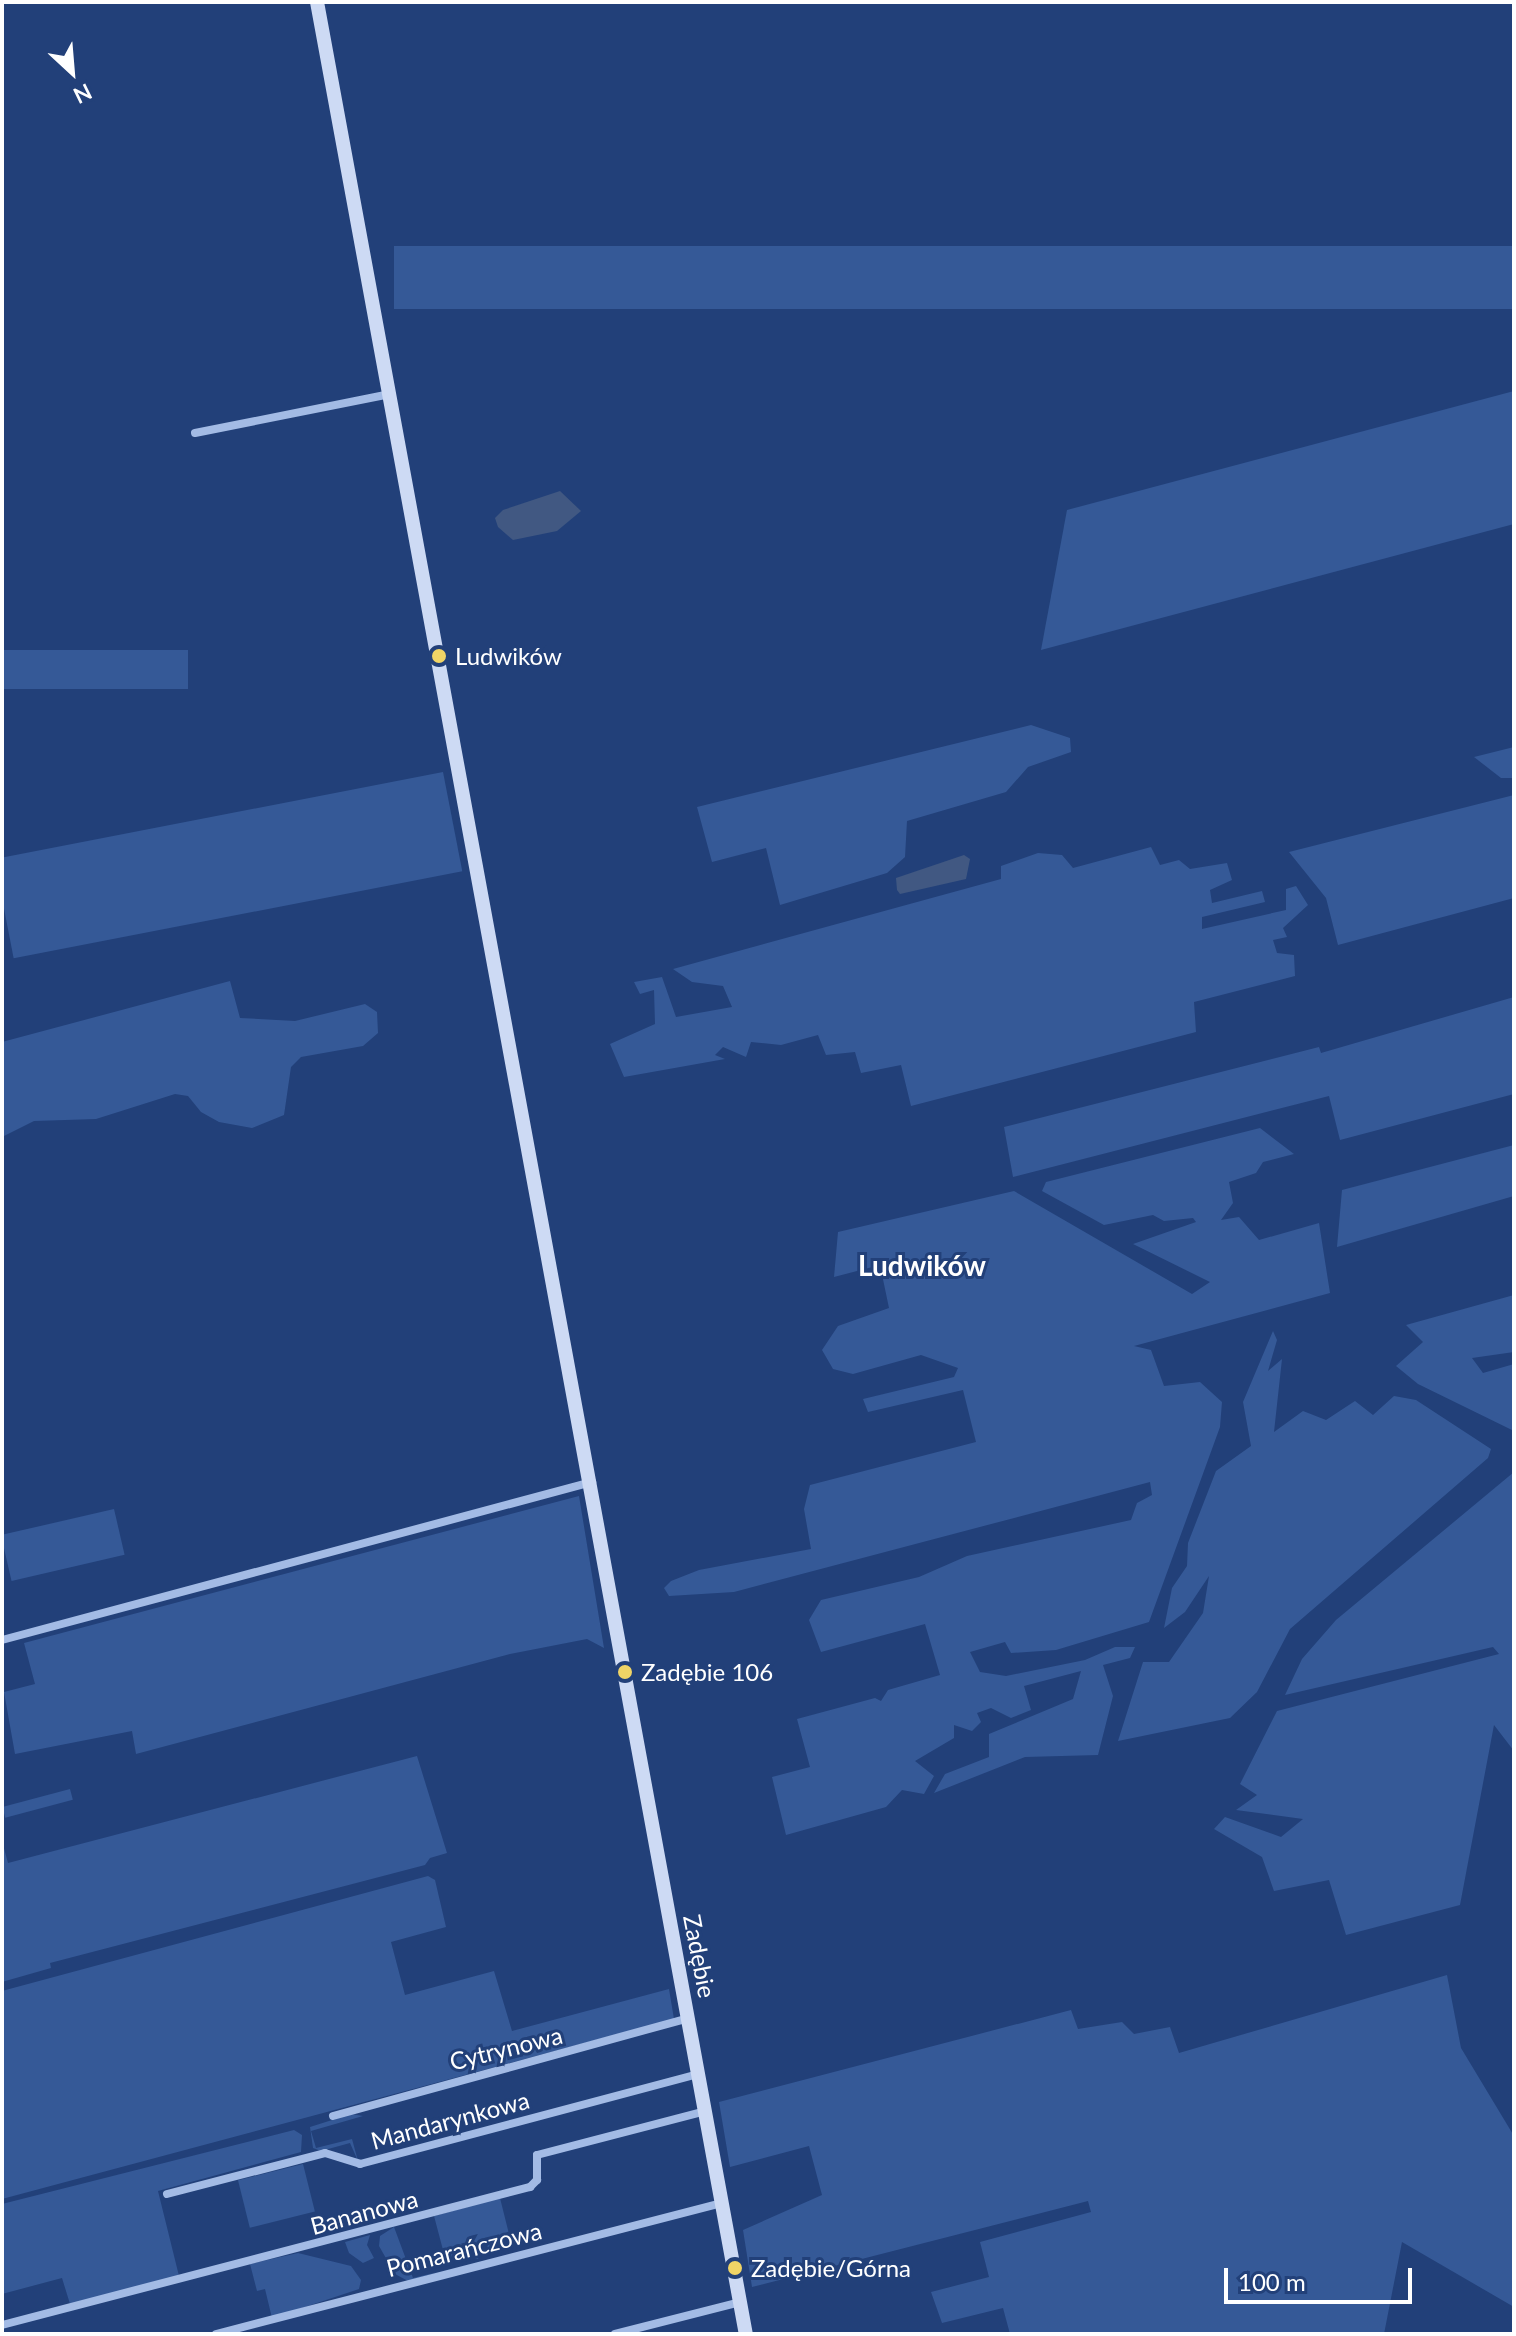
<!DOCTYPE html>
<html>
<head>
<meta charset="utf-8">
<style>
  body { margin:0 }
  #map { position:relative; width:1516px; height:2336px; overflow:hidden; background:#224079; font-family:Lato,sans-serif }
  div>[style] { position:absolute }
  [style*='--x'] { left:calc(var(--x)*1px); top:calc(var(--y)*1px); width:calc(var(--w)*1px); rotate:calc(var(--a)*1deg) }
  .green>* { inset:0; background:#355997; transform-origin:0 0 }
  .water>* { inset:0; background:#415882 }
  .street>* { height:8px; margin:-4px; padding:0 4px; transform-origin:4px; border-radius:4px; background:#a3bbe5 }
  .secondary>* { height:14px; margin:-7px; padding:0 7px; transform-origin:7px; border-radius:7px; background:#cddaf4 }
  .dots>* { width:22px; height:22px; translate:-50% -50%; box-sizing:border-box; border:4px solid #224079; border-radius:50% }
  span { translate:-50% -50%; white-space:nowrap; text-align:center; line-height:1.15; -webkit-text-stroke:6px #224079; paint-order:stroke }
  .poi-label { font-size:24px; color:#fff }
  .left { translate:0 -50%; text-align:left }
  .street-label { font-size:24px; color:#fff }
  .quarter-label { font-size:28px; color:#fff; font-weight:700 }
  .frame { position:absolute; inset:0; border:4px solid #fff; pointer-events:none }
  .north { position:absolute; left:32px; top:32px; width:80px; height:80px; -webkit-text-stroke:6px #224079; paint-order:stroke; rotate:154deg; font-size:22px; font-weight:700; line-height:32px; text-align:center; color:#fff }
  .north::after { content:''; display:block; margin:auto; width:28px; height:36px; background:#fff; clip-path:polygon(50% 0,100% 100%,50% 72%,0 100%) }
  .scale { position:absolute; left:1224px; top:2268px; width:188px; height:36px; box-sizing:border-box; border:4px solid #fff; border-top:0; padding-left:10px; font-size:24px; line-height:28px; white-space:nowrap; color:#fff; -webkit-text-stroke:6px #224079; paint-order:stroke }
</style>
</head>
<body>
<div id="map">
  <div class="green">
    <div style="left:1514px;top:246px;width:63px;height:1120px;rotate:90deg"></div>
    <div style="clip-path:polygon(1514px 391px,1514px 524px,1041px 650px,1067px 510px)"></div>
    <div style="left:188px;top:650px;width:39px;height:192px;rotate:90deg"></div>
    <div style="clip-path:polygon(1031px 725px,1070px 738px,1071px 752px,1028px 767px,1006px 792px,907px 821px,905px 857px,887px 873px,780px 905px,766px 848px,712px 862px,697px 807px)"></div>
    <div style="clip-path:polygon(1514px 747px,1514px 778px,1501px 778px,1474px 757px)"></div>
    <div style="left:443px;top:772px;width:101px;height:457px;rotate:79deg"></div>
    <div style="clip-path:polygon(1514px 795px,1514px 898px,1338px 945px,1326px 898px,1289px 852px)"></div>
    <div style="clip-path:polygon(1151px 847px,1160px 865px,1179px 860px,1190px 869px,1227px 863px,1232px 880px,1210px 890px,1212px 903px,1262px 891px,1265px 902px,1202px 917px,1202px 929px,1286px 910px,1286px 889px,1296px 886px,1308px 905px,1283px 928px,1287px 937px,1273px 940px,1277px 953px,1294px 955px,1295px 976px,1194px 1002px,1196px 1032px,911px 1106px,901px 1065px,861px 1073px,855px 1052px,826px 1055px,818px 1035px,781px 1045px,751px 1042px,746px 1057px,723px 1047px,715px 1055px,725px 1059px,624px 1077px,610px 1044px,655px 1024px,654px 990px,640px 994px,634px 982px,662px 977px,676px 1017px,732px 1007px,723px 986px,692px 982px,673px 969px,1001px 879px,1001px 866px,1038px 853px,1062px 855px,1073px 868px)"></div>
    <div style="clip-path:polygon(230px 981px,240px 1018px,295px 1021px,365px 1004px,377px 1012px,378px 1033px,363px 1046px,301px 1057px,291px 1067px,284px 1115px,252px 1128px,219px 1122px,201px 1112px,188px 1096px,175px 1094px,96px 1119px,34px 1121px,2px 1137px,2px 1042px)"></div>
    <div style="clip-path:polygon(1514px 997px,1514px 1094px,1340px 1140px,1329px 1096px,1013px 1177px,1004px 1127px,1319px 1047px,1321px 1053px)"></div>
    <div style="clip-path:polygon(1260px 1128px,1294px 1154px,1263px 1162px,1256px 1173px,1229px 1182px,1233px 1203px,1221px 1220px,1239px 1217px,1259px 1240px,1319px 1223px,1330px 1293px,1134px 1346px,1151px 1350px,1164px 1386px,1200px 1382px,1222px 1402px,1220px 1427px,1149px 1622px,1056px 1650px,1011px 1653px,1005px 1642px,970px 1652px,980px 1672px,1006px 1676px,1085px 1660px,1115px 1647px,1135px 1647px,1130px 1658px,1103px 1665px,1113px 1696px,1098px 1755px,1025px 1757px,934px 1793px,945px 1774px,989px 1757px,989px 1734px,1073px 1699px,1081px 1671px,1024px 1686px,1031px 1710px,1011px 1718px,991px 1708px,977px 1713px,981px 1722px,972px 1731px,954px 1725px,954px 1738px,915px 1761px,934px 1776px,924px 1794px,902px 1790px,886px 1807px,786px 1835px,772px 1777px,810px 1767px,797px 1719px,875px 1698px,881px 1701px,888px 1690px,940px 1675px,925px 1624px,821px 1652px,809px 1620px,821px 1600px,919px 1577px,967px 1556px,1131px 1520px,1137px 1503px,1152px 1495px,1150px 1482px,734px 1592px,669px 1596px,664px 1588px,671px 1581px,699px 1570px,811px 1549px,804px 1509px,810px 1485px,976px 1442px,963px 1390px,868px 1412px,863px 1399px,954px 1377px,958px 1368px,921px 1355px,853px 1374px,833px 1369px,822px 1350px,838px 1326px,889px 1308px,880px 1265px,834px 1277px,838px 1232px,1014px 1191px,1192px 1294px,1210px 1282px,1133px 1244px,1196px 1222px,1193px 1218px,1164px 1221px,1153px 1215px,1104px 1225px,1042px 1191px,1046px 1182px)"></div>
    <div style="clip-path:polygon(1514px 1145px,1514px 1196px,1337px 1247px,1342px 1190px)"></div>
    <div style="clip-path:polygon(1514px 1295px,1514px 1352px,1472px 1358px,1483px 1373px,1514px 1364px,1514px 1431px,1418px 1384px,1396px 1366px,1423px 1342px,1406px 1325px)"></div>
    <div style="clip-path:polygon(1273px 1331px,1277px 1340px,1268px 1371px,1282px 1359px,1274px 1432px,1303px 1411px,1326px 1420px,1355px 1401px,1373px 1415px,1394px 1396px,1416px 1400px,1491px 1449px,1488px 1458px,1290px 1629px,1257px 1692px,1230px 1718px,1118px 1741px,1143px 1662px,1169px 1662px,1203px 1613px,1209px 1576px,1185px 1612px,1164px 1628px,1172px 1588px,1187px 1566px,1188px 1543px,1216px 1471px,1251px 1446px,1243px 1402px)"></div>
    <div style="clip-path:polygon(1514px 1472px,1514px 1751px,1494px 1725px,1460px 1905px,1346px 1935px,1329px 1880px,1274px 1891px,1262px 1857px,1214px 1829px,1225px 1817px,1281px 1837px,1303px 1819px,1236px 1810px,1257px 1795px,1240px 1784px,1277px 1711px,1499px 1654px,1493px 1647px,1285px 1695px,1302px 1659px,1336px 1620px)"></div>
    <div style="clip-path:polygon(579px 1496px,604px 1648px,587px 1639px,510px 1654px,136px 1754px,132px 1731px,15px 1754px,4px 1692px,35px 1684px,24px 1643px)"></div>
    <div style="left:114px;top:1509px;width:47px;height:116px;rotate:77deg"></div>
    <div style="clip-path:polygon(417px 1756px,447px 1853px,430px 1858px,425px 1865px,50px 1963px,51px 1968px,2px 1982px,2px 1841px,8px 1863px)"></div>
    <div style="left:70px;top:1789px;width:11px;height:70px;rotate:75deg"></div>
    <div style="clip-path:polygon(428px 1876px,435px 1880px,446px 1927px,391px 1942px,405px 1995px,494px 1971px,512px 2031px,669px 1989px,674px 2019px,2px 2199px,2px 1991px)"></div>
    <div style="clip-path:polygon(1447px 1975px,1461px 2048px,1514px 2136px,1514px 2307px,1402px 2242px,1384px 2334px,1010px 2334px,1003px 2308px,942px 2323px,931px 2292px,989px 2277px,980px 2242px,1091px 2212px,1088px 2201px,752px 2287px,743px 2230px,822px 2195px,809px 2146px,730px 2167px,719px 2102px,1071px 2010px,1078px 2029px,1122px 2022px,1134px 2034px,1170px 2027px,1179px 2053px)"></div>
    <div style="clip-path:polygon(351px 2114px,363px 2116px,311px 2131px,316px 2148px,352px 2139px,358px 2161px,350px 2143px,321px 2151px,313px 2148px,310px 2127px)"></div>
    <div style="clip-path:polygon(294px 2130px,302px 2135px,301px 2152px,158px 2191px,179px 2276px,70px 2304px,62px 2278px,2px 2294px,2px 2204px)"></div>
    <div style="left:303px;top:2164px;width:49px;height:67px;rotate:76deg"></div>
    <div style="clip-path:polygon(500px 2198px,511px 2242px,501px 2237px,489px 2255px,486px 2239px,478px 2259px,457px 2255px,447px 2265px,434px 2216px)"></div>
    <div style="clip-path:polygon(394px 2227px,413px 2278px,438px 2272px,408px 2281px,395px 2274px,379px 2246px,380px 2236px)"></div>
    <div style="clip-path:polygon(370px 2235px,367px 2245px,374px 2258px,363px 2263px,349px 2253px,345px 2242px)"></div>
    <div style="clip-path:polygon(298px 2253px,351px 2266px,361px 2280px,359px 2289px,272px 2318px,265px 2289px,257px 2291px,250px 2264px)"></div>
  </div>
  <div class="water">
    <div style="clip-path:polygon(560px 491px,581px 511px,557px 531px,513px 540px,498px 527px,495px 518px,503px 510px)"></div>
    <div style="clip-path:polygon(964px 855px,970px 859px,966px 879px,900px 894px,897px 890px,896px 878px)"></div>
  </div>
  <div class="street">
    <div style="--x:195;--y:433;--w:199;--a:-11.3"></div>
    <div style="--x:2;--y:1640;--w:611;--a:-14.99"></div>
    <div style="--x:333;--y:2116;--w:368;--a:-15.4"></div>
    <div style="--x:167;--y:2194;--w:163;--a:-14.5"></div>
    <div style="--x:325;--y:2153;--w:37;--a:17"></div>
    <div style="--x:360;--y:2164;--w:351;--a:-14.9"></div>
    <div style="--x:2;--y:2325;--w:546;--a:-14.65"></div>
    <div style="--x:530;--y:2187;--w:10;--a:-45"></div>
    <div style="--x:537;--y:2180;--w:25;--a:-90"></div>
    <div style="--x:537;--y:2155;--w:175;--a:-14.6"></div>
    <div style="--x:216;--y:2334;--w:523;--a:-14.51"></div>
    <div style="--x:615;--y:2334;--w:130;--a:-14.3"></div>
  </div>
  <div class="secondary">
    <div style="--x:317;--y:2;--w:2371;--a:79.58"></div>
  </div>
  <div class="dots">
    <div style="left:439px;top:656px;background:#f0d466"></div>
    <div style="left:625px;top:1672px;background:#f0d466"></div>
    <div style="left:735px;top:2268px;background:#f0d466"></div>
  </div>
  <div class="poi-label">
    <span class="left" style="left:455px;top:656px">Ludwików</span>
    <span class="left" style="left:641px;top:1672px">Zadębie 106</span>
    <span class="left" style="left:751px;top:2268px">Zadębie/Górna</span>
  </div>
  <div class="street-label">
    <span style="left:700px;top:1956px;rotate:79deg">Zadębie</span>
    <span style="left:506px;top:2048px;rotate:-14deg">Cytrynowa</span>
    <span style="left:450px;top:2120px;rotate:-15deg">Mandarynkowa</span>
    <span style="left:364px;top:2212px;rotate:-15deg">Bananowa</span>
    <span style="left:464px;top:2249px;rotate:-14deg">Pomarańczowa</span>
  </div>
  <div class="quarter-label">
    <span style="left:922px;top:1265px">Ludwików</span>
  </div>
  <div class="frame"></div>
  <div class="north">N</div>
  <div class="scale">100 m</div>
</div>
</body>
</html>
